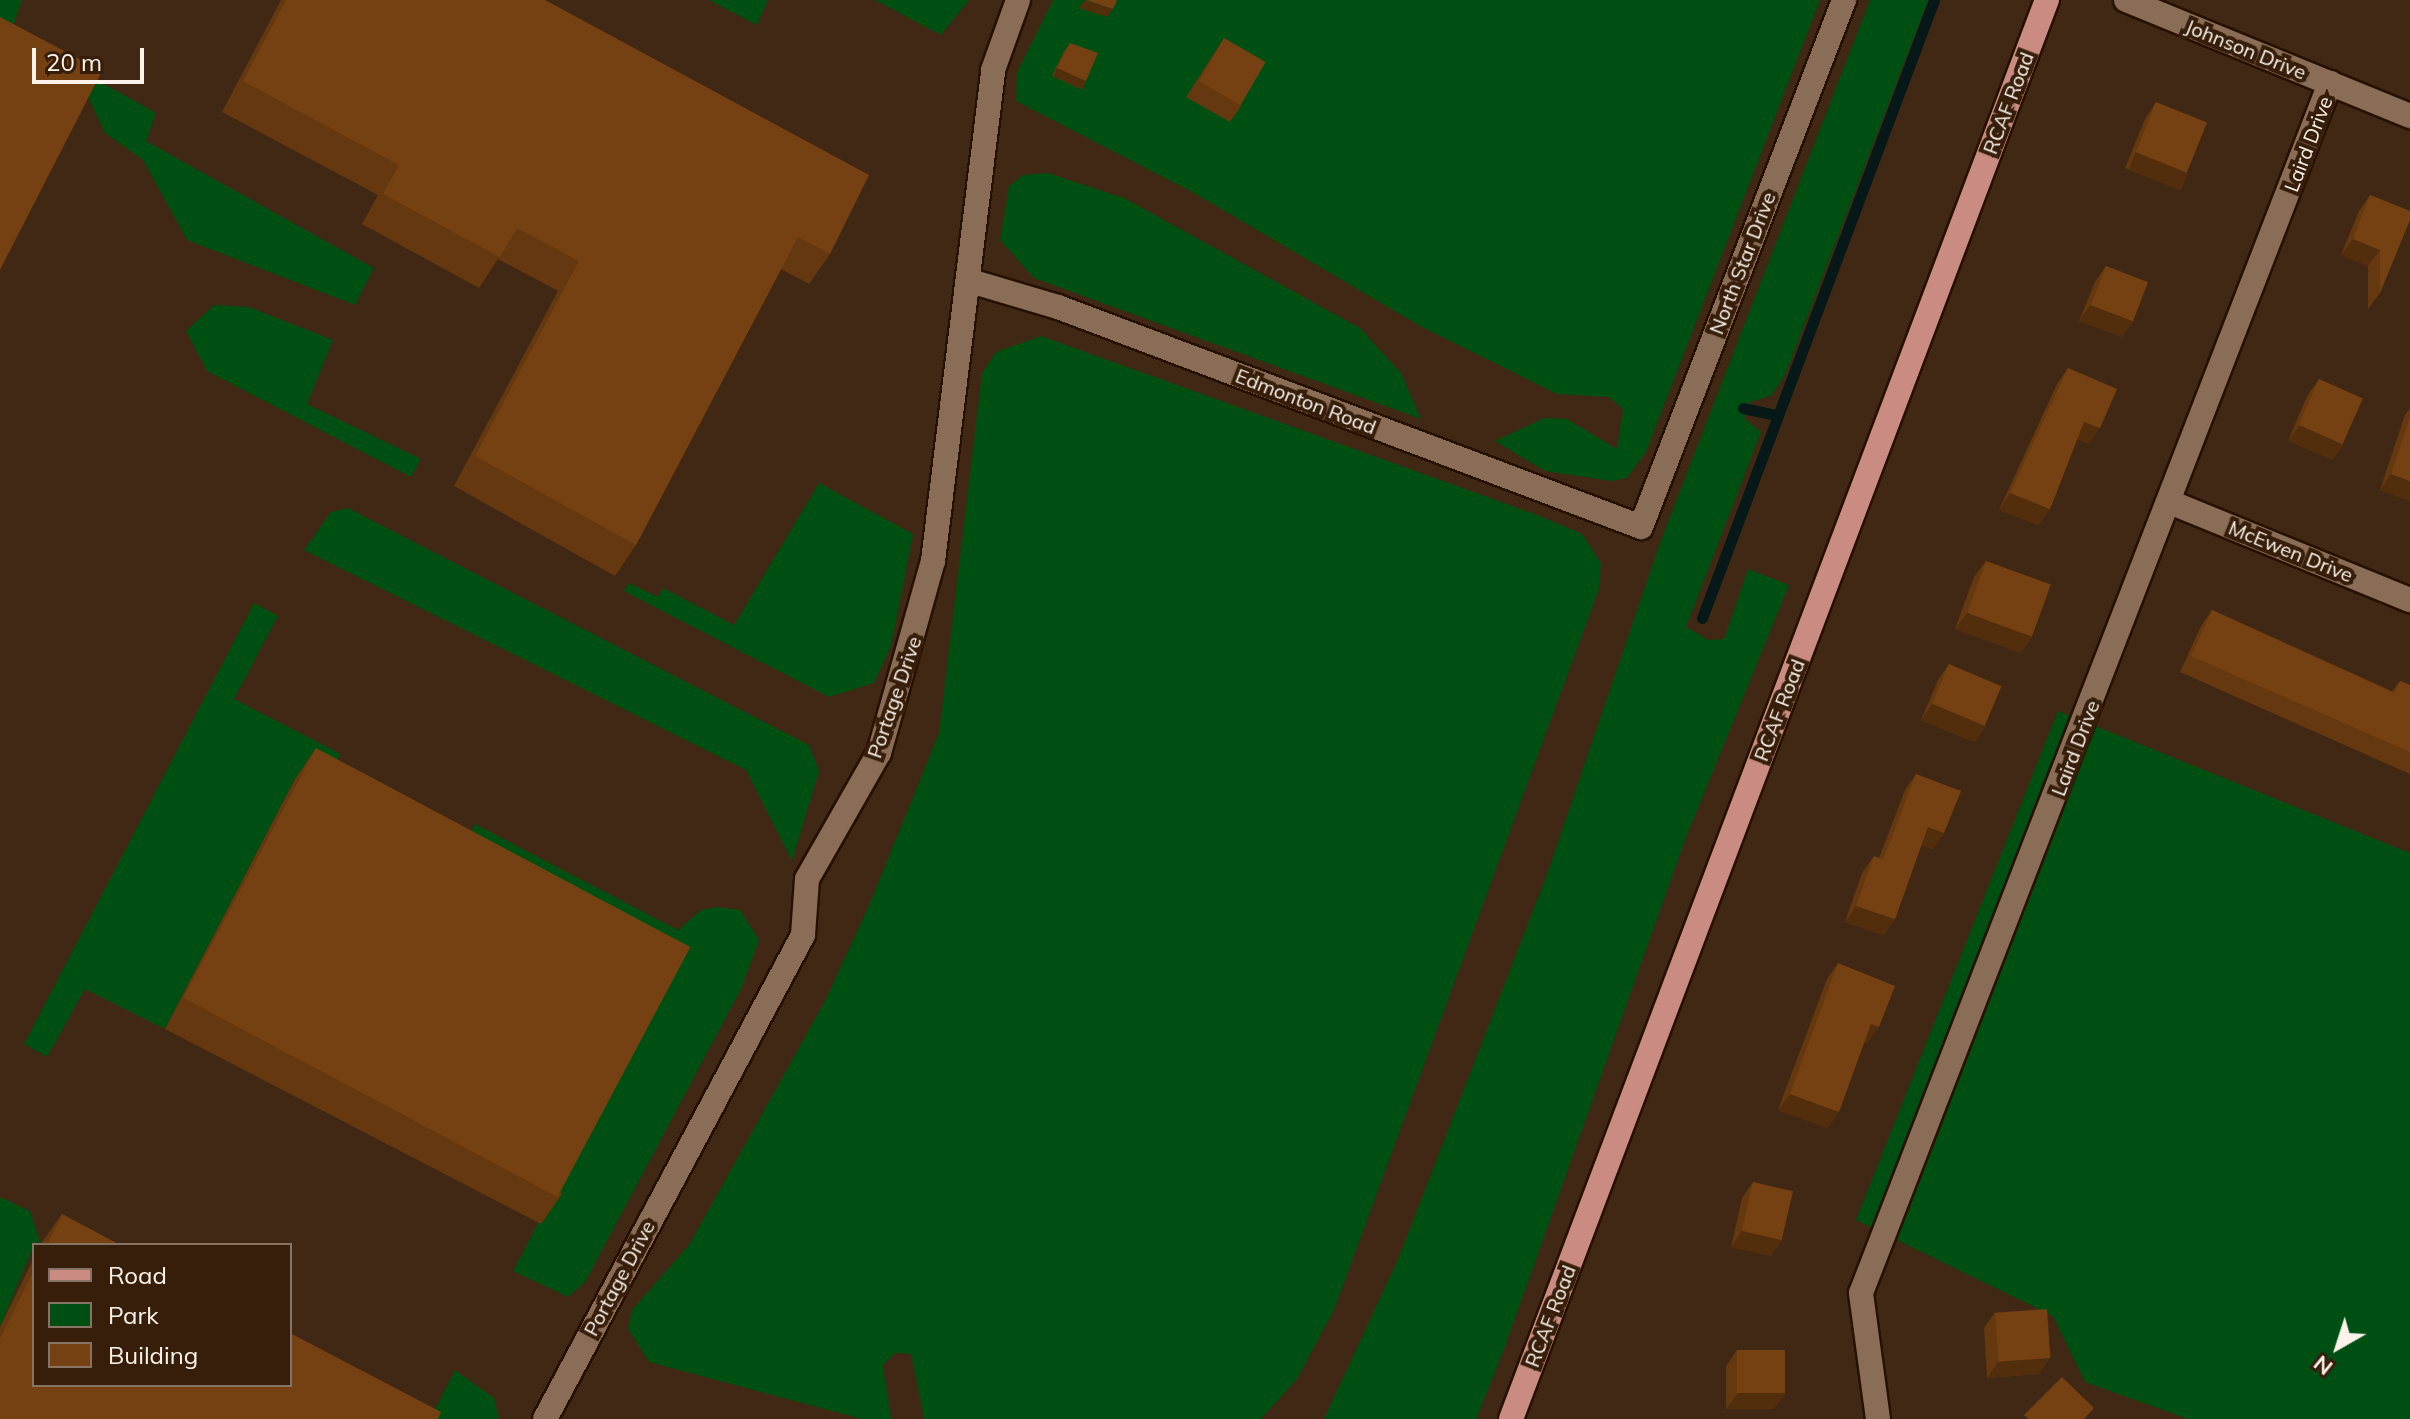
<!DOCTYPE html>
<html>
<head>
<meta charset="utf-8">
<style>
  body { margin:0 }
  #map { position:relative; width:2410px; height:1419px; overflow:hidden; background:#412814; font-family:Mulish,sans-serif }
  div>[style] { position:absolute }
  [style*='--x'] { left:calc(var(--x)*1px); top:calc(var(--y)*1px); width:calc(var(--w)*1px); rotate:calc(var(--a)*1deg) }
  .green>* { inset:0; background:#004f12 }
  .stream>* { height:11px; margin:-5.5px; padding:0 5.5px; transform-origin:5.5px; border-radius:5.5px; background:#071819 }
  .roads { filter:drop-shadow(2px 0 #271000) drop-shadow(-2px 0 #271000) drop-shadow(0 2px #271000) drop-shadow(0 -2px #271000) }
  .minor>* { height:24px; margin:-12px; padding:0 12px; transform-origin:12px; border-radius:12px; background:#8a6d57 }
  .major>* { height:24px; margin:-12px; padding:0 12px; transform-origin:12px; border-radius:12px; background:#ca8c82 }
  .wall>* { inset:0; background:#65380f }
  .shaded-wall>* { inset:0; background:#522e0d; transform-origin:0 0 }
  .building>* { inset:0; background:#754112; transform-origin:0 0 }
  span { translate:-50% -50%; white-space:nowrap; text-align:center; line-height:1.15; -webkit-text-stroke:8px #361e0a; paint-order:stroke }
  .street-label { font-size:20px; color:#fdf3eb }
  .legend { position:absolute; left:32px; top:1243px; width:260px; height:144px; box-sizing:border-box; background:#361e0a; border:2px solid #867364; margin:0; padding:10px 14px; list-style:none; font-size:24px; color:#fdf3eb }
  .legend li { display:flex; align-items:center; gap:16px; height:40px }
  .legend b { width:40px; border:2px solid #867364 }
  .north { position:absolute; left:2298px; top:1307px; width:80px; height:80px; -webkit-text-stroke:6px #361e0a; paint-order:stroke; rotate:219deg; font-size:22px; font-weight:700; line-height:32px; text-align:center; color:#fdf3eb }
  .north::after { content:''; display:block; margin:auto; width:28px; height:36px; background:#fdf3eb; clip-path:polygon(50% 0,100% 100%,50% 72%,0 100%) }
  .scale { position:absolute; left:32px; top:48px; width:112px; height:36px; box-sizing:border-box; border:4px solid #fdf3eb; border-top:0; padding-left:10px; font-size:24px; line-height:28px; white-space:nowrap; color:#fdf3eb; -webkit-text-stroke:6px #361e0a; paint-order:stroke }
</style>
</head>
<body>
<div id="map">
  <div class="green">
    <div style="clip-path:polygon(0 0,22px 0,11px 32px,156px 113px,146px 141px,374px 268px,355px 305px,187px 240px,143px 160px,105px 133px,88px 97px,0 52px)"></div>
    <div style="clip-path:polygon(709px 0,768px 0,757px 25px)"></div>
    <div style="clip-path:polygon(875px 0,969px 0,941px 35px)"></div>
    <div style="clip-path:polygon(1053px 0,1820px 0,1646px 452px,1627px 478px,1611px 481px,1545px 471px,1495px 441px,1544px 418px,1567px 419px,1617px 449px,1623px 409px,1609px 397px,1557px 394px,1420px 326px,1196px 194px,1016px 101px,1017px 72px)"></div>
    <div style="clip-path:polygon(1870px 0,1928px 0,1785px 375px,1771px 396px,1750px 402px,1745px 419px,1761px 432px,1686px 627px,1708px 640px,1724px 639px,1748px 569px,1789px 585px,1685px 840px,1503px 1352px,1476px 1419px,1324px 1419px,1399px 1257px,1546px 877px,1661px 540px)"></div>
    <div style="clip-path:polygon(1048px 173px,1124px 198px,1360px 328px,1401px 373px,1421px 419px,1034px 278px,1000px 240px,1009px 186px,1023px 175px)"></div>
    <div style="clip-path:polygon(214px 305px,249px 307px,333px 340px,307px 404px,421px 459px,411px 477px,207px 371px,186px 331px)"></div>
    <div style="clip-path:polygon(1041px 336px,1540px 516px,1582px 534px,1601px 563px,1599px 589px,1334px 1310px,1297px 1379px,1261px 1419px,924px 1419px,911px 1354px,895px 1353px,883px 1365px,891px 1419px,862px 1419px,649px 1362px,628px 1329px,632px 1310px,689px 1245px,825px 1001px,870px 903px,939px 733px,982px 373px,996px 352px)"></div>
    <div style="clip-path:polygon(819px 483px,913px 534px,891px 646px,874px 683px,829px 697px,624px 591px,629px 583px,658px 597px,663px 588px,734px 625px)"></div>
    <div style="clip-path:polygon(348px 508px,809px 745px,819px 771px,792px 861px,746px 770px,304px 550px,331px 512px)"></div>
    <div style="clip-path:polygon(254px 603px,278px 616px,234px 699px,341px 754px,321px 792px,295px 779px,165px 1029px,85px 989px,47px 1057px,24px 1044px)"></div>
    <div style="clip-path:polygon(2058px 711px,2410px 853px,2410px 1419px,2188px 1419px,2085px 1382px,2053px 1316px,1856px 1220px)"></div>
    <div style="clip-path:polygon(475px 824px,678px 930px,701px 910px,717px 907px,740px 910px,759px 940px,741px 989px,585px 1282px,568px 1297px,513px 1271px,670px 974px,456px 862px)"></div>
    <div style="clip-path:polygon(0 1197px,30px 1211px,41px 1245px,34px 1245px,0 1327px)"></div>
    <div style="clip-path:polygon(455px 1370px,494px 1398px,499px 1419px,430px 1419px)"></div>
  </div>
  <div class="stream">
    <div style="--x:1743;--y:408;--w:33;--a:12"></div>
    <div style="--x:1702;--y:618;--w:660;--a:-69.42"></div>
  </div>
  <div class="roads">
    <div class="minor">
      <div style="--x:2126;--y:0;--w:307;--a:22.2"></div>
      <div style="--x:970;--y:281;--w:92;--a:16.5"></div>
      <div style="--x:1058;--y:307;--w:623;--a:20.67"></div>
      <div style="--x:1641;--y:527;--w:565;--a:-68.93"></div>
      <div style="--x:2172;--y:503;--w:257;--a:22.2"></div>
      <div style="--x:545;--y:1419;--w:548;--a:-61.94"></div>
      <div style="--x:803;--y:935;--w:56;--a:-85.9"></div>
      <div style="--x:807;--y:879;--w:145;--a:-60.3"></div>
      <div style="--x:879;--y:753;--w:199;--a:-74.3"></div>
      <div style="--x:933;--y:561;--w:495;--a:-83"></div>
      <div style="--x:993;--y:70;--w:74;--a:-70.3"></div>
      <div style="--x:1878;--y:1419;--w:127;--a:-97.7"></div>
      <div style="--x:1861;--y:1293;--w:1298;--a:-68.81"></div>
    </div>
    <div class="major">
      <div style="--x:1511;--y:1419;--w:1517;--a:-69.31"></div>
    </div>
  </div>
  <div class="wall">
    <div style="clip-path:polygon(281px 0,545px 0,830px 254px,809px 284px,781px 269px,636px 545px,615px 576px,454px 486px,558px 291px,498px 259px,479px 288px,362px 224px,378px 195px,222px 112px)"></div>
    <div style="clip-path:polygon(1224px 38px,1241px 106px,1230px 122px,1186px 97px)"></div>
    <div style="clip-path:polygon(1070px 43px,1081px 89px,1052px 76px,1064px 51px)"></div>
    <div style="clip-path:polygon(2156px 102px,2177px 189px,2125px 168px,2145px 119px)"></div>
    <div style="clip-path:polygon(2370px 195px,2410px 211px,2380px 293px,2368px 309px,2368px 266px,2341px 255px,2359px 211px)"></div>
    <div style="clip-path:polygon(2106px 266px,2122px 337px,2079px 321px,2095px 282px)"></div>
    <div style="clip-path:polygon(2068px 368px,2089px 444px,2077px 439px,2050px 509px,2038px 525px,1999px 510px,2057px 384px)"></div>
    <div style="clip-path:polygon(2319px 379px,2333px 460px,2288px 441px,2307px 396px)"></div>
    <div style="clip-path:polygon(2410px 408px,2410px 501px,2380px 490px,2405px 415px)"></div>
    <div style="clip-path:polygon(1986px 561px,2032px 637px,2021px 653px,1955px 629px,1974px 577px)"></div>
    <div style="clip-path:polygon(2212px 610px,2392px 691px,2400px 681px,2410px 685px,2410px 774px,2180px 672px,2201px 626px)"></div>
    <div style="clip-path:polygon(1949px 664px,1986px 726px,1974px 742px,1921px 720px,1938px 680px)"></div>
    <div style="clip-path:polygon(316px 748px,562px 1194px,541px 1224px,165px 1029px,295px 779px)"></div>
    <div style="clip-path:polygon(1916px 774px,1944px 833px,1933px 849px,1921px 845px,1895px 919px,1884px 935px,1845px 922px,1862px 873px,1874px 856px,1879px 858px,1905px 790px)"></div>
    <div style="clip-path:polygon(1838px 963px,1867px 1043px,1864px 1042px,1828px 1128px,1778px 1110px,1827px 979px)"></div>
    <div style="clip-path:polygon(1753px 1182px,1782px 1240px,1771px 1256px,1731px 1247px,1742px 1198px)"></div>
    <div style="clip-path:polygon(62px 1214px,120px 1245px,40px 1245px)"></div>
    <div style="clip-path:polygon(34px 1258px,34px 1385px,0 1419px,0 1327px)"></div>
    <div style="clip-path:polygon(1995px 1312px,2050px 1358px,2039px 1374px,1987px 1378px,1984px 1328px)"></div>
    <div style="clip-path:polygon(1737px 1350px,1774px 1409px,1726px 1409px,1726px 1366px)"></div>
  </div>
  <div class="shaded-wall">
    <div style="clip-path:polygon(1085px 0,1113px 9px,1107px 17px,1079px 8px)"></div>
    <div style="left:1057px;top:68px;width:32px;height:9px;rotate:24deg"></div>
    <div style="left:2136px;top:152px;width:56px;height:19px;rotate:22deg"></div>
    <div style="clip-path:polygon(2353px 239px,2380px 250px,2368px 266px,2341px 255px)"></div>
    <div style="clip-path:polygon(2090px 305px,2134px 321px,2122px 337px,2079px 321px)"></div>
    <div style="clip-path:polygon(2084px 422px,2100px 428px,2089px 444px,2073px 438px)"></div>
    <div style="clip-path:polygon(2300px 425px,2344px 444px,2333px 460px,2288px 441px)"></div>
    <div style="clip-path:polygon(2391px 474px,2410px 481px,2410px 501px,2380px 490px)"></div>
    <div style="clip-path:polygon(2010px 493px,2050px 509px,2038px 525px,1999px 510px)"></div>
    <div style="clip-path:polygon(1967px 613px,2032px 637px,2021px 653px,1955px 629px)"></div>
    <div style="clip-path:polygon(1932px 704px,1986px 726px,1974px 742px,1921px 720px)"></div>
    <div style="clip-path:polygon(1928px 827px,1944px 833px,1933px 849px,1916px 843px)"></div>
    <div style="clip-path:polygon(1856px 906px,1895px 919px,1884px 935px,1845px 922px)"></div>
    <div style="clip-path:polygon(1871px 1024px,1879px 1027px,1867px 1043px,1860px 1040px)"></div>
    <div style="clip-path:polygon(1790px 1094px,1839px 1112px,1828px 1128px,1778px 1110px)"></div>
    <div style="clip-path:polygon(1742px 1231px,1782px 1240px,1771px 1256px,1731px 1247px)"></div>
    <div style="clip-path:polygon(2050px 1358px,2039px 1374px,1987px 1378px,1998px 1362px)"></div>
    <div style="clip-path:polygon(1738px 1393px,1786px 1393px,1774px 1409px,1726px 1409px)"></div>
  </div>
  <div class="building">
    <div style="clip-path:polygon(286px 0,545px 0,869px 175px,830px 254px,798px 237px,636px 545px,475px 456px,579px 261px,517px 228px,500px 257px,383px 194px,399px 165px,243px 81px)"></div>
    <div style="clip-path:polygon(1086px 0,1117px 0,1113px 9px)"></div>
    <div style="clip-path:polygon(0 17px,102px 71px,0 270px)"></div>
    <div style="left:1224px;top:38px;width:48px;height:50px;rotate:30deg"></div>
    <div style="clip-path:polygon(1070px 43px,1098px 53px,1086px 81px,1057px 68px)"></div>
    <div style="left:2156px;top:102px;width:55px;height:54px;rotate:22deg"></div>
    <div style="clip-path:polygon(2370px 195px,2410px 211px,2410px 220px,2380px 293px,2380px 250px,2353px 239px)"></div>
    <div style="left:2106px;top:266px;width:45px;height:42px;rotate:21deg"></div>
    <div style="clip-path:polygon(2068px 368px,2117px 389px,2100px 428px,2084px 422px,2050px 509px,2010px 493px)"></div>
    <div style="left:2319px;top:379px;width:48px;height:50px;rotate:24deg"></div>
    <div style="clip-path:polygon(2410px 417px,2410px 481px,2391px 474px)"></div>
    <div style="left:1986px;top:561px;width:69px;height:55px;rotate:20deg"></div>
    <div style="clip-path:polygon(2212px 610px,2394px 693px,2400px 681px,2410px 685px,2410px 752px,2191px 656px)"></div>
    <div style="left:1949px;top:664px;width:57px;height:43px;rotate:23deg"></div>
    <div style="left:316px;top:748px;width:424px;height:283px;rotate:28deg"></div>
    <div style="clip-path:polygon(1916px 774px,1961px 791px,1944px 833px,1928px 827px,1895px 919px,1856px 906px,1874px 856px,1883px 860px)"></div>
    <div style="clip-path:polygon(1838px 963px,1895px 986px,1879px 1027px,1871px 1024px,1839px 1112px,1790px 1094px)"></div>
    <div style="left:1753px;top:1182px;width:41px;height:50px;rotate:13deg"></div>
    <div style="clip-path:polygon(62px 1214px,120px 1245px,47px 1245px)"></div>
    <div style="clip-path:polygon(34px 1270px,34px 1385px,290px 1385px,290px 1333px,441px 1412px,438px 1419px,0 1419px,0 1339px)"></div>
    <div style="left:2047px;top:1309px;width:49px;height:52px;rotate:86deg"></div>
    <div style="left:1737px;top:1350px;width:48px;height:43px"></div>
    <div style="clip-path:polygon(2062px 1377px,2094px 1408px,2084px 1419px,2029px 1419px,2024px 1415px)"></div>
  </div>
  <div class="street-label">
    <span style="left:2246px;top:49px;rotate:22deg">Johnson Drive</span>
    <span style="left:2008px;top:103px;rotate:-69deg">RCAF Road</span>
    <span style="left:2308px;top:144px;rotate:-69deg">Laird Drive</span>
    <span style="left:1742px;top:263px;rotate:-69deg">North Star Drive</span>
    <span style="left:1306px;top:401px;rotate:21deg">Edmonton Road</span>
    <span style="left:2291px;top:551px;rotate:22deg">McEwen Drive</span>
    <span style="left:894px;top:697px;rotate:-71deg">Portage Drive</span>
    <span style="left:1779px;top:710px;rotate:-69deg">RCAF Road</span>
    <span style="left:2075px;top:748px;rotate:-69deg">Laird Drive</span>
    <span style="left:619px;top:1278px;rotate:-62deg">Portage Drive</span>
    <span style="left:1550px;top:1316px;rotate:-69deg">RCAF Road</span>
  </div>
  <ul class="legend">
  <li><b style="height:10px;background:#ca8c82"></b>Road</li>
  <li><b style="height:22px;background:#004f12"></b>Park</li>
  <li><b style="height:22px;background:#754112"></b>Building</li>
  </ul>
  <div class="north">N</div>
  <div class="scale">20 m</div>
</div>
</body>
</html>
